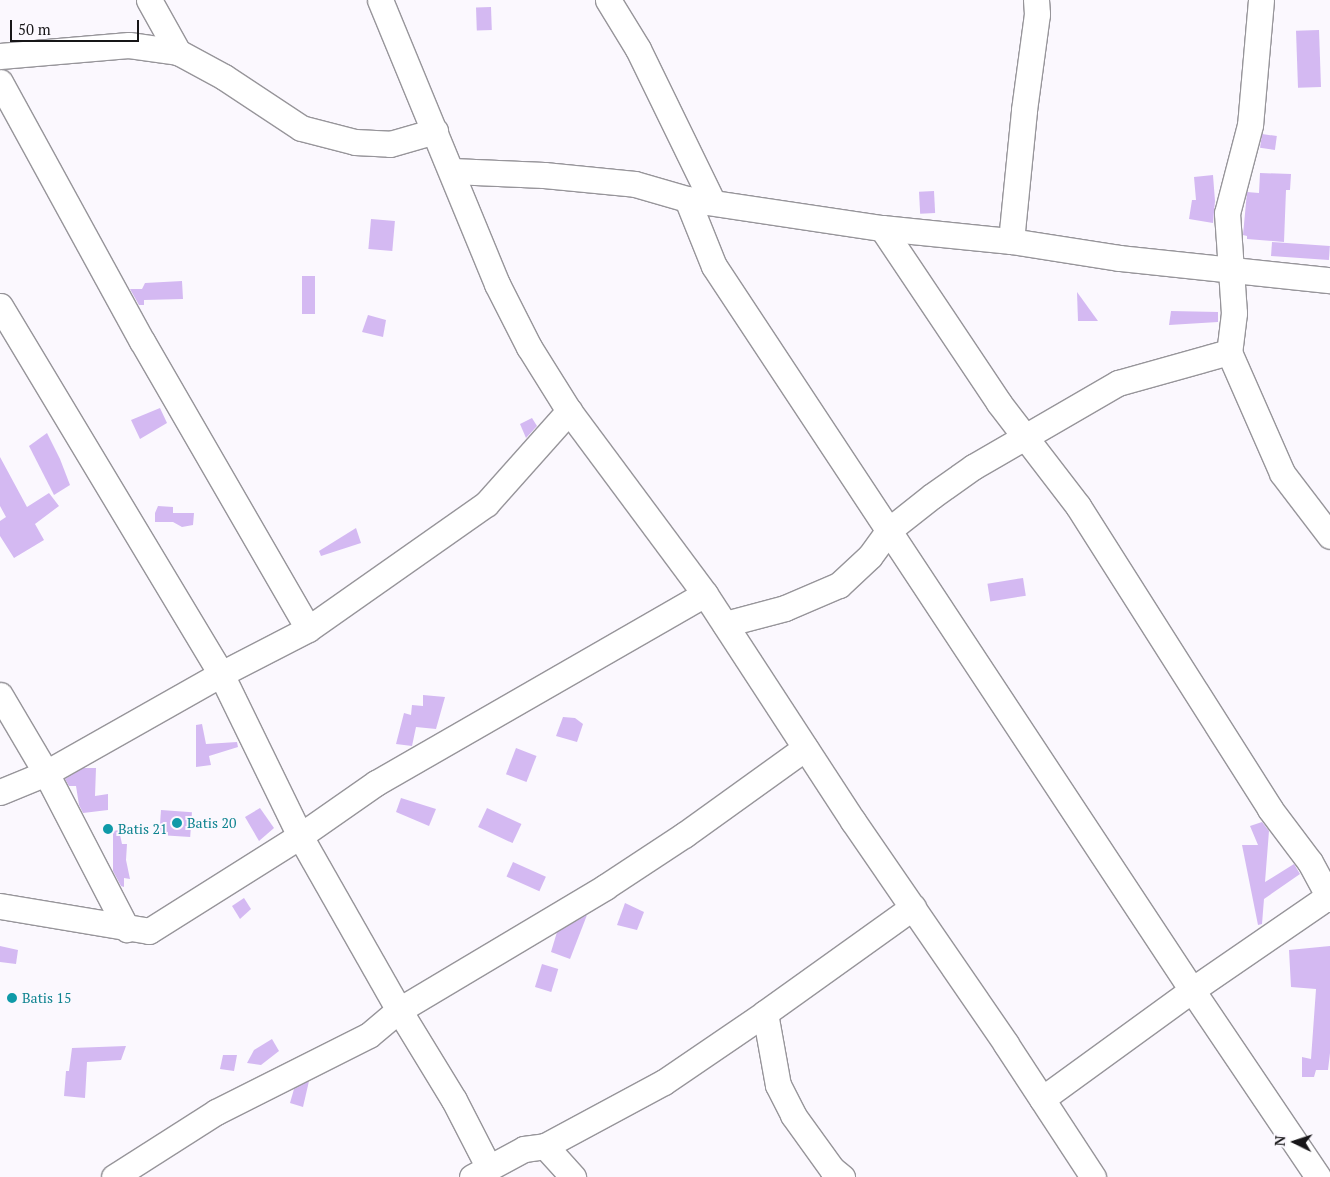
<!DOCTYPE html>
<html>
<head>
<meta charset="utf-8">
<style>
  body { margin:0 }
  #map { position:relative; width:1330px; height:1177px; overflow:hidden; background:#fbf8fe; font-family:"PT Serif",serif }
  div>[style] { position:absolute }
  [style*='--x'] { left:calc(var(--x)*1px); top:calc(var(--y)*1px); width:calc(var(--w)*1px); rotate:calc(var(--a)*1deg) }
  .building>* { inset:0; background:#d4b9f2; transform-origin:0 0 }
  .roads { filter:drop-shadow(1px 0 #97959a) drop-shadow(-1px 0 #97959a) drop-shadow(0 1px #97959a) drop-shadow(0 -1px #97959a) }
  .minor>* { height:25px; margin:-12.5px; padding:0 12.5px; transform-origin:12.5px; border-radius:12.5px; background:#fff }
  .dots>* { width:14px; height:14px; translate:-50% -50%; box-sizing:border-box; border:2px solid #fbf8fe; border-radius:50% }
  span { translate:-50% -50%; white-space:nowrap; text-align:center; line-height:1.15; -webkit-text-stroke:4px #fbf8fe; paint-order:stroke }
  .culture-label { font-size:14px; color:#0d838f }
  .left { translate:0 -50%; text-align:left }
  .north { position:absolute; left:1270px; top:1117px; width:50px; height:50px; -webkit-text-stroke:4px #fbf8fe; paint-order:stroke; rotate:274deg; font-size:14px; font-weight:700; line-height:20px; text-align:center; color:#171618 }
  .north::after { content:''; display:block; margin:auto; width:18px; height:22px; background:#171618; clip-path:polygon(50% 0,100% 100%,50% 72%,0 100%) }
  .scale { position:absolute; left:10px; top:20px; width:129px; height:22px; box-sizing:border-box; border:2px solid #171618; border-top:0; padding-left:6px; font-size:15px; line-height:18px; white-space:nowrap; color:#171618; -webkit-text-stroke:4px #fbf8fe; paint-order:stroke }
</style>
</head>
<body>
<div id="map">
  <div class="building">
    <div style="left:491px;top:7px;width:23px;height:15px;rotate:88deg"></div>
    <div style="left:1319px;top:30px;width:57px;height:23px;rotate:88deg"></div>
    <div style="left:1262px;top:134px;width:15px;height:14px;rotate:8deg"></div>
    <div style="clip-path:polygon(1260px 173px,1291px 174px,1290px 190px,1286px 190px,1284px 242px,1247px 239px,1247px 236px,1243px 235px,1247px 192px,1259px 193px)"></div>
    <div style="clip-path:polygon(1213px 175px,1215px 201px,1213px 223px,1189px 219px,1192px 200px,1196px 200px,1194px 177px)"></div>
    <div style="left:934px;top:191px;width:22px;height:15px;rotate:87deg"></div>
    <div style="left:371px;top:219px;width:24px;height:30px;rotate:5deg"></div>
    <div style="left:1272px;top:242px;width:58px;height:14px;rotate:4deg"></div>
    <div style="left:302px;top:276px;width:13px;height:38px"></div>
    <div style="clip-path:polygon(182px 281px,183px 299px,144px 300px,144px 305px,139px 305px,130px 289px,142px 289px,145px 283px)"></div>
    <div style="clip-path:polygon(1077px 292px,1098px 321px,1078px 321px)"></div>
    <div style="clip-path:polygon(1171px 311px,1218px 312px,1218px 322px,1169px 325px)"></div>
    <div style="clip-path:polygon(368px 315px,386px 320px,383px 337px,362px 332px)"></div>
    <div style="clip-path:polygon(160px 408px,167px 423px,140px 439px,131px 420px)"></div>
    <div style="clip-path:polygon(532px 418px,537px 426px,526px 438px,520px 424px)"></div>
    <div style="clip-path:polygon(47px 433px,60px 459px,70px 485px,54px 495px,29px 446px)"></div>
    <div style="clip-path:polygon(0 457px,27px 507px,49px 493px,59px 506px,35px 524px,44px 540px,14px 558px,0 536px,0 521px,6px 517px,0 506px)"></div>
    <div style="clip-path:polygon(158px 506px,173px 507px,173px 513px,194px 513px,193px 525px,182px 527px,173px 522px,155px 522px,155px 513px)"></div>
    <div style="clip-path:polygon(356px 528px,361px 543px,321px 556px,319px 551px)"></div>
    <div style="left:1023px;top:578px;width:18px;height:36px;rotate:81deg"></div>
    <div style="clip-path:polygon(423px 695px,445px 697px,436px 729px,416px 727px,412px 746px,396px 744px,404px 713px,411px 715px,412px 705px,423px 706px)"></div>
    <div style="clip-path:polygon(563px 717px,575px 718px,583px 724px,577px 742px,556px 736px)"></div>
    <div style="clip-path:polygon(202px 724px,206px 744px,237px 742px,238px 747px,209px 756px,211px 765px,196px 767px,196px 725px)"></div>
    <div style="left:516px;top:748px;width:22px;height:28px;rotate:21deg"></div>
    <div style="clip-path:polygon(83px 768px,96px 768px,95px 796px,108px 794px,108px 810px,83px 813px,79px 805px,76px 786px,69px 786px,65px 779px)"></div>
    <div style="clip-path:polygon(401px 798px,436px 809px,429px 826px,396px 812px)"></div>
    <div style="clip-path:polygon(260px 808px,274px 828px,259px 841px,245px 817px)"></div>
    <div style="left:487px;top:808px;width:38px;height:21px;rotate:25deg"></div>
    <div style="left:161px;top:810px;width:31px;height:25px;rotate:4deg"></div>
    <div style="clip-path:polygon(1262px 822px,1269px 831px,1265px 882px,1294px 864px,1300px 874px,1264px 899px,1262px 924px,1258px 925px,1242px 845px,1258px 845px,1250px 826px)"></div>
    <div style="clip-path:polygon(119px 830px,122px 844px,127px 844px,126px 860px,130px 879px,124px 878px,124px 887px,121px 886px,113px 871px,113px 831px)"></div>
    <div style="left:513px;top:862px;width:36px;height:16px;rotate:24deg"></div>
    <div style="clip-path:polygon(244px 898px,251px 909px,240px 919px,232px 906px)"></div>
    <div style="clip-path:polygon(625px 903px,644px 912px,637px 930px,617px 925px)"></div>
    <div style="clip-path:polygon(587px 915px,570px 959px,551px 952px,557px 932px)"></div>
    <div style="clip-path:polygon(0 946px,18px 950px,16px 964px,0 962px)"></div>
    <div style="clip-path:polygon(1330px 946px,1330px 1053px,1328px 1070px,1316px 1070px,1314px 1077px,1302px 1077px,1302px 1057px,1311px 1059px,1316px 989px,1291px 987px,1289px 950px)"></div>
    <div style="left:542px;top:964px;width:17px;height:24px;rotate:17deg"></div>
    <div style="clip-path:polygon(272px 1039px,279px 1051px,261px 1065px,247px 1063px,254px 1050px)"></div>
    <div style="clip-path:polygon(126px 1046px,121px 1060px,87px 1062px,85px 1098px,64px 1096px,66px 1071px,69px 1071px,72px 1048px)"></div>
    <div style="clip-path:polygon(223px 1055px,237px 1055px,234px 1071px,220px 1069px)"></div>
    <div style="clip-path:polygon(309px 1081px,303px 1107px,290px 1103px,294px 1089px)"></div>
  </div>
  <div class="roads">
    <div class="minor">
      <div style="--x:149;--y:0;--w:60;--a:60.9"></div>
      <div style="--x:380;--y:0;--w:307;--a:67.6"></div>
      <div style="--x:497;--y:284;--w:71;--a:63.1"></div>
      <div style="--x:529;--y:347;--w:75;--a:58"></div>
      <div style="--x:569;--y:411;--w:228;--a:53.4"></div>
      <div style="--x:705;--y:594;--w:271;--a:56.9"></div>
      <div style="--x:853;--y:821;--w:270;--a:55.5"></div>
      <div style="--x:1006;--y:1044;--w:159;--a:56.8"></div>
      <div style="--x:608;--y:0;--w:57;--a:58.5"></div>
      <div style="--x:638;--y:49;--w:169;--a:64"></div>
      <div style="--x:1261;--y:0;--w:125;--a:95"></div>
      <div style="--x:1250;--y:125;--w:91;--a:104.6"></div>
      <div style="--x:1227;--y:213;--w:100;--a:86"></div>
      <div style="--x:1234;--y:313;--w:39;--a:97"></div>
      <div style="--x:1229;--y:352;--w:132;--a:66.3"></div>
      <div style="--x:1282;--y:473;--w:79;--a:52.7"></div>
      <div style="--x:0;--y:56;--w:129;--a:-4.9"></div>
      <div style="--x:129;--y:45;--w:49;--a:8.1"></div>
      <div style="--x:178;--y:52;--w:52;--a:28.5"></div>
      <div style="--x:224;--y:77;--w:92;--a:33.5"></div>
      <div style="--x:301;--y:128;--w:56;--a:14.5"></div>
      <div style="--x:355;--y:142;--w:35;--a:3"></div>
      <div style="--x:390;--y:144;--w:47;--a:-16.1"></div>
      <div style="--x:0;--y:82;--w:295;--a:61.3"></div>
      <div style="--x:142;--y:341;--w:332;--a:60"></div>
      <div style="--x:452;--y:171;--w:92;--a:2.5"></div>
      <div style="--x:544;--y:175;--w:91;--a:5.6"></div>
      <div style="--x:635;--y:184;--w:54;--a:16.1"></div>
      <div style="--x:687;--y:199;--w:197;--a:8.5"></div>
      <div style="--x:882;--y:228;--w:130;--a:5.8"></div>
      <div style="--x:1011;--y:241;--w:109;--a:8.9"></div>
      <div style="--x:1119;--y:258;--w:212;--a:6"></div>
      <div style="--x:687;--y:199;--w:72;--a:68.1"></div>
      <div style="--x:714;--y:266;--w:868;--a:56.57"></div>
      <div style="--x:1192;--y:990;--w:168;--a:-34.5"></div>
      <div style="--x:882;--y:228;--w:211;--a:56.2"></div>
      <div style="--x:999;--y:403;--w:130;--a:52.5"></div>
      <div style="--x:1078;--y:506;--w:359;--a:57.6"></div>
      <div style="--x:1270;--y:809;--w:66;--a:53"></div>
      <div style="--x:1310;--y:862;--w:42;--a:61.6"></div>
      <div style="--x:1011;--y:241;--w:132;--a:-84.3"></div>
      <div style="--x:1024;--y:110;--w:97;--a:-82.3"></div>
      <div style="--x:1037;--y:14;--w:14;--a:-94"></div>
      <div style="--x:0;--y:306;--w:429;--a:59"></div>
      <div style="--x:221;--y:674;--w:180;--a:64"></div>
      <div style="--x:300;--y:836;--w:200;--a:60.4"></div>
      <div style="--x:399;--y:1010;--w:105;--a:58.6"></div>
      <div style="--x:454;--y:1100;--w:76;--a:62.8"></div>
      <div style="--x:725;--y:624;--w:62;--a:-14.9"></div>
      <div style="--x:785;--y:608;--w:59;--a:-23.1"></div>
      <div style="--x:839;--y:585;--w:42;--a:-43.1"></div>
      <div style="--x:870;--y:556;--w:32;--a:-54"></div>
      <div style="--x:889;--y:530;--w:55;--a:-38.3"></div>
      <div style="--x:932;--y:496;--w:50;--a:-35.3"></div>
      <div style="--x:973;--y:467;--w:168;--a:-30.1"></div>
      <div style="--x:1118;--y:383;--w:115;--a:-15.6"></div>
      <div style="--x:0;--y:695;--w:91;--a:59.5"></div>
      <div style="--x:46;--y:773;--w:176;--a:62.6"></div>
      <div style="--x:0;--y:792;--w:50;--a:-22.4"></div>
      <div style="--x:46;--y:773;--w:201;--a:-29.5"></div>
      <div style="--x:221;--y:674;--w:98;--a:-27.3"></div>
      <div style="--x:308;--y:629;--w:218;--a:-35.1"></div>
      <div style="--x:486;--y:504;--w:125;--a:-48.3"></div>
      <div style="--x:0;--y:906;--w:151;--a:9.5"></div>
      <div style="--x:149;--y:931;--w:178;--a:-32.2"></div>
      <div style="--x:300;--y:836;--w:93;--a:-34.9"></div>
      <div style="--x:376;--y:783;--w:379;--a:-29.9"></div>
      <div style="--x:765;--y:1013;--w:73;--a:79.8"></div>
      <div style="--x:778;--y:1085;--w:34;--a:63"></div>
      <div style="--x:793;--y:1115;--w:67;--a:54.2"></div>
      <div style="--x:832;--y:1169;--w:13;--a:39"></div>
      <div style="--x:1042;--y:1099;--w:185;--a:-36"></div>
      <div style="--x:1192;--y:990;--w:225;--a:56"></div>
      <div style="--x:545;--y:1146;--w:42;--a:47.9"></div>
      <div style="--x:114;--y:1177;--w:121;--a:-32.5"></div>
      <div style="--x:216;--y:1112;--w:171;--a:-26.7"></div>
      <div style="--x:369;--y:1035;--w:39;--a:-40"></div>
      <div style="--x:399;--y:1010;--w:240;--a:-30.8"></div>
      <div style="--x:605;--y:887;--w:95;--a:-33.4"></div>
      <div style="--x:684;--y:835;--w:149;--a:-35.7"></div>
      <div style="--x:472;--y:1177;--w:59;--a:-28.3"></div>
      <div style="--x:524;--y:1149;--w:21;--a:-8"></div>
      <div style="--x:545;--y:1146;--w:135;--a:-28.3"></div>
      <div style="--x:664;--y:1082;--w:122;--a:-34.3"></div>
      <div style="--x:765;--y:1013;--w:182;--a:-35.6"></div>
    </div>
  </div>
  <div class="dots">
    <div style="left:177px;top:823px;background:#0f9aa8"></div>
    <div style="left:108px;top:829px;background:#0f9aa8"></div>
    <div style="left:12px;top:998px;background:#0f9aa8"></div>
  </div>
  <div class="culture-label">
    <span class="left" style="left:187px;top:823px">Batis 20</span>
    <span class="left" style="left:118px;top:829px">Batis 21</span>
    <span class="left" style="left:22px;top:998px">Batis 15</span>
  </div>
  <div class="north">N</div>
  <div class="scale">50 m</div>
</div>
</body>
</html>
